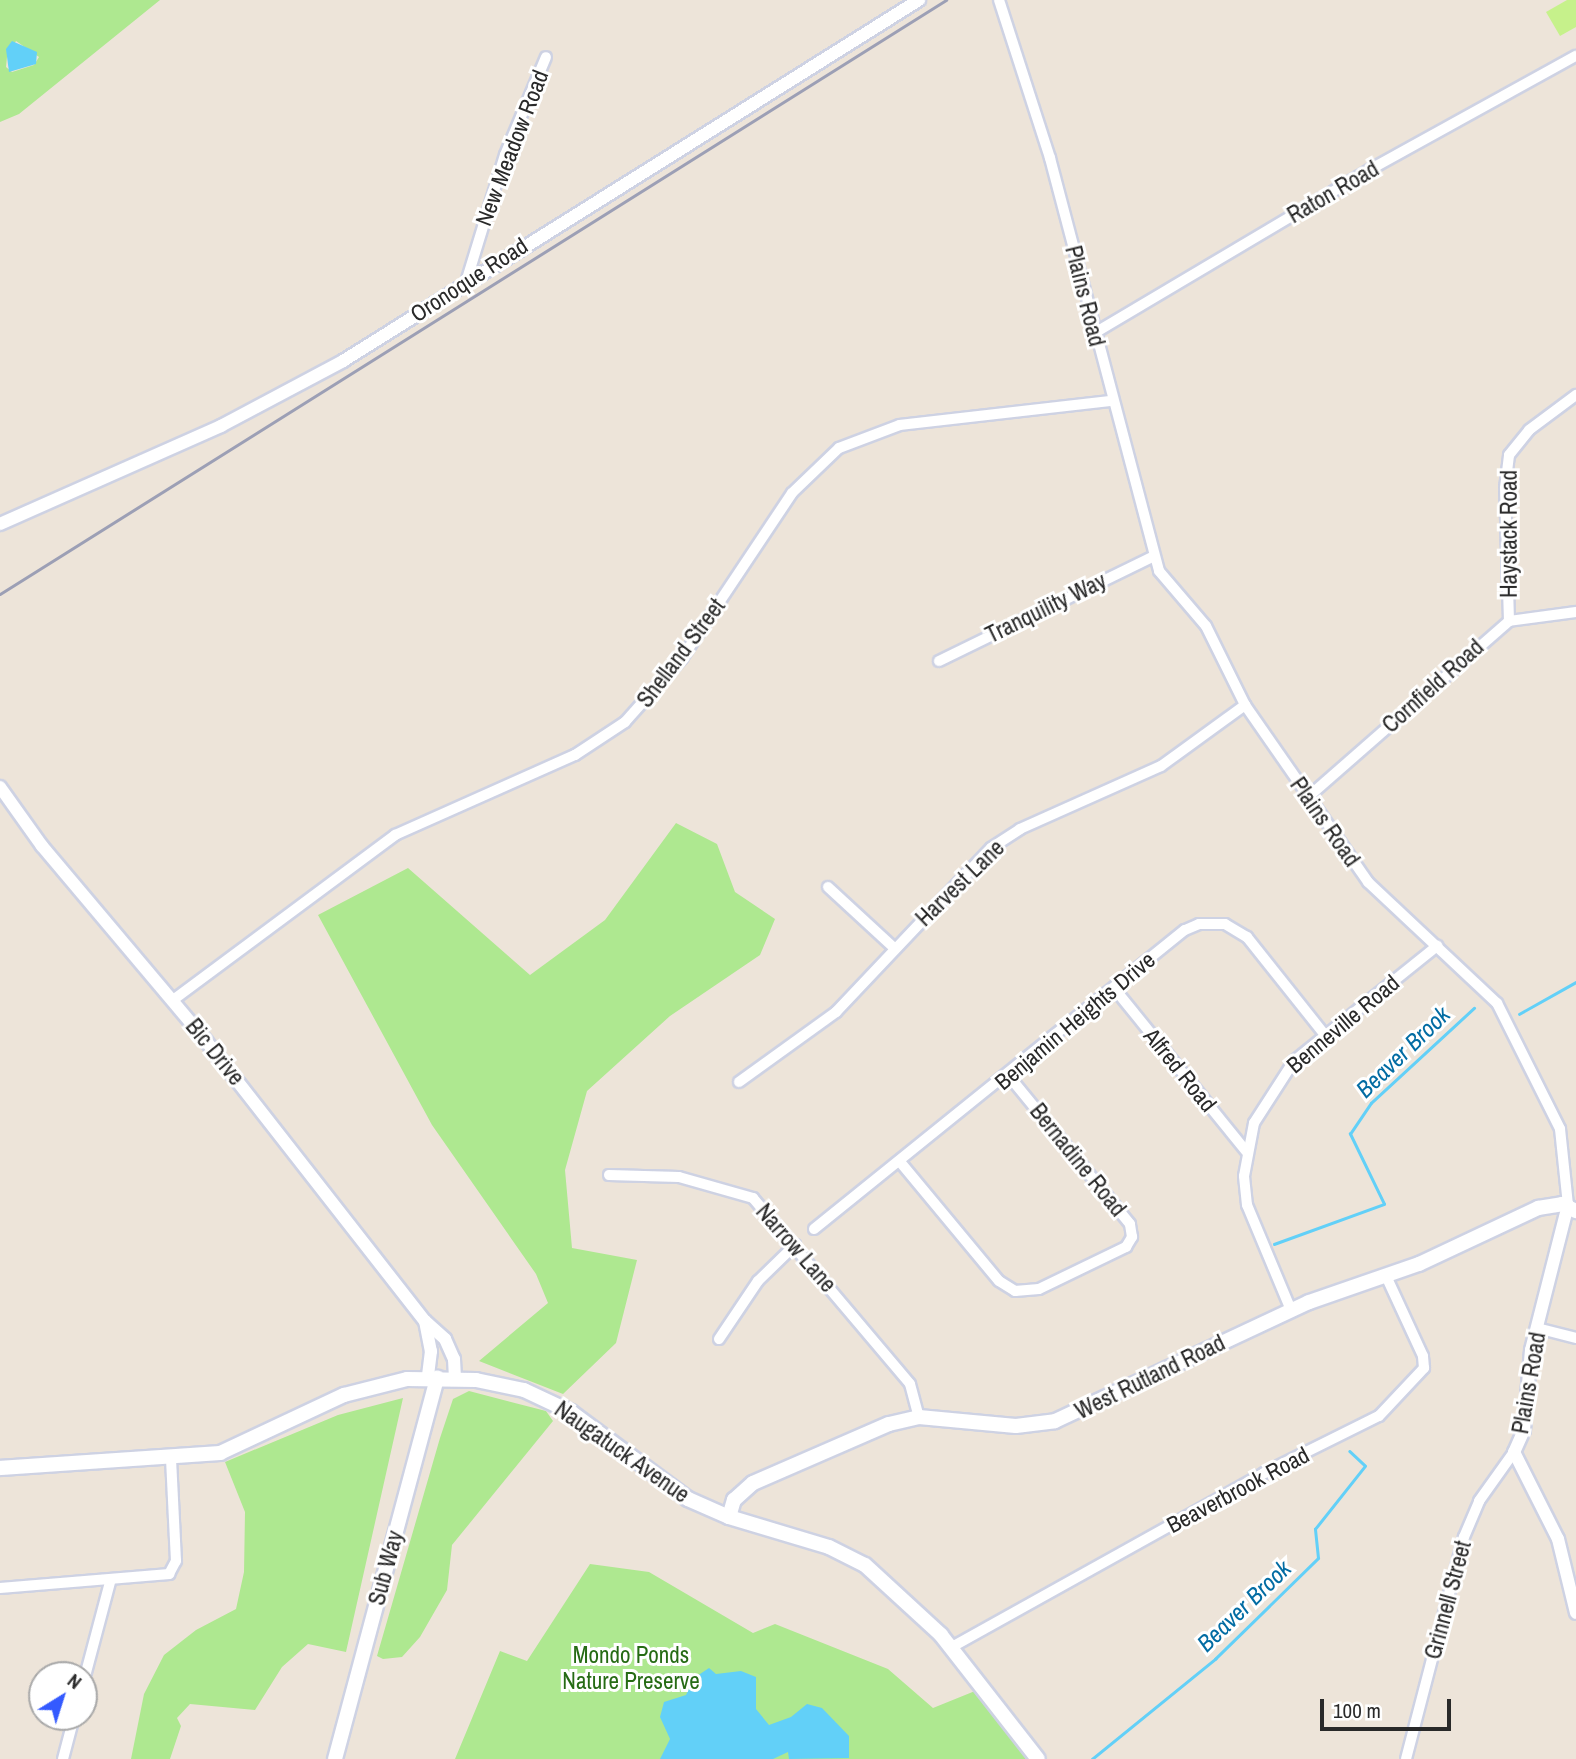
<!DOCTYPE html>
<html>
<head>
<meta charset="utf-8">
<style>
  body { margin:0 }
  #map { position:relative; width:1576px; height:1759px; overflow:hidden; background:#ede4d9; font-family:"Archivo Narrow",sans-serif }
  div>[style] { position:absolute }
  [style*='--x'] { left:calc(var(--x)*1px); top:calc(var(--y)*1px); width:calc(var(--w)*1px); rotate:calc(var(--a)*1deg) }
  .green>* { inset:0; background:#aee890 }
  .pitch>* { inset:0; background:#c6f18b }
  .water>* { inset:0; background:#62d0f8 }
  .stream>* { height:2.5px; margin:-1.25px; padding:0 1.25px; transform-origin:1.25px; border-radius:1.25px; background:#62d0f8 }
  .roads { filter:drop-shadow(2px 0 #ced2e3) drop-shadow(-2px 0 #ced2e3) drop-shadow(0 2px #ced2e3) drop-shadow(0 -2px #ced2e3) }
  .minor>* { height:10px; margin:-5px; padding:0 5px; transform-origin:5px; border-radius:5px; background:#fff }
  .tertiary>* { height:12px; margin:-6px; padding:0 6px; transform-origin:6px; border-radius:6px; background:#fff }
  .secondary>* { height:14px; margin:-7px; padding:0 7px; transform-origin:7px; border-radius:7px; background:#fff }
  .rail>* { height:2.5px; margin:-1.25px; padding:0 1.25px; transform-origin:1.25px; border-radius:1.25px; background:#9c9fb5 }
  span { translate:-50% -50%; white-space:nowrap; text-align:center; line-height:1.15; -webkit-text-stroke:6px #fff; paint-order:stroke }
  .street-label { font-size:23px; color:#292929 }
  .park-label { font-size:23px; color:#266b14 }
  .water-label { font-size:24px; color:#026ca3; font-style:italic }
  .north { position:absolute; left:28px; top:1661px; width:70px; height:70px; box-sizing:border-box; background:#fff; border:2px solid #a9a9a9; border-radius:50%; rotate:38deg; font-size:19px; font-weight:700; line-height:28px; text-align:center; color:#292929 }
  .north::after { content:''; display:block; margin:auto; width:24px; height:32px; background:#345aff; clip-path:polygon(50% 0,100% 100%,50% 72%,0 100%) }
  .scale { position:absolute; left:1320px; top:1699px; width:131px; height:32px; box-sizing:border-box; border:4px solid #292929; border-top:0; padding-left:9px; font-size:21px; line-height:24px; white-space:nowrap; color:#292929; -webkit-text-stroke:5px #fff; paint-order:stroke }
</style>
</head>
<body>
<div id="map">
  <div class="green">
    <div style="clip-path:polygon(evenodd,0 0,160px 0,19px 114px,0 122px,0 0,16px 41px,39px 57px,34px 65px,12px 72px,6px 67px,7px 57px,16px 41px)"></div>
    <div style="clip-path:polygon(676px 823px,717px 844px,735px 892px,775px 919px,760px 955px,670px 1016px,587px 1091px,565px 1170px,572px 1248px,637px 1260px,616px 1343px,563px 1394px,479px 1361px,548px 1303px,536px 1274px,432px 1125px,318px 915px,408px 868px,530px 975px,605px 920px)"></div>
    <div style="clip-path:polygon(469px 1391px,546px 1411px,553px 1421px,452px 1545px,447px 1590px,420px 1637px,402px 1657px,383px 1659px,377px 1656px,440px 1438px,453px 1399px)"></div>
    <div style="clip-path:polygon(403px 1398px,346px 1652px,308px 1644px,282px 1667px,255px 1710px,190px 1704px,177px 1718px,181px 1726px,170px 1759px,131px 1759px,144px 1694px,164px 1655px,196px 1630px,236px 1609px,244px 1572px,245px 1512px,225px 1462px,338px 1415px)"></div>
    <div style="clip-path:polygon(590px 1564px,649px 1572px,753px 1633px,775px 1624px,888px 1669px,933px 1708px,975px 1691px,1027px 1759px,455px 1759px,500px 1651px,527px 1661px)"></div>
  </div>
  <div class="pitch">
    <div style="clip-path:polygon(1567px 0,1576px 0,1576px 27px,1560px 36px,1546px 12px)"></div>
  </div>
  <div class="water">
    <div style="clip-path:polygon(12px 41px,37px 52px,36px 64px,9px 72px,6px 49px)"></div>
    <div style="clip-path:polygon(709px 1668px,716px 1674px,741px 1671px,756px 1677px,756px 1709px,769px 1725px,791px 1717px,807px 1704px,822px 1708px,849px 1736px,849px 1758px,789px 1759px,788px 1752px,773px 1759px,660px 1759px,670px 1739px,660px 1717px,664px 1702px,686px 1695px,694px 1678px)"></div>
  </div>
  <div class="stream">
    <div style="--x:1519;--y:1014;--w:65;--a:-29.3"></div>
    <div style="--x:1274;--y:1244;--w:117;--a:-20"></div>
    <div style="--x:1384;--y:1204;--w:78;--a:-115.9"></div>
    <div style="--x:1350;--y:1134;--w:37;--a:-56"></div>
    <div style="--x:1371;--y:1103;--w:140;--a:-42.7"></div>
    <div style="--x:1092;--y:1759;--w:159;--a:-39.1"></div>
    <div style="--x:1215;--y:1659;--w:144;--a:-44.4"></div>
    <div style="--x:1318;--y:1558;--w:29;--a:-96"></div>
    <div style="--x:1315;--y:1529;--w:80;--a:-51.6"></div>
    <div style="--x:1365;--y:1466;--w:21;--a:-137"></div>
  </div>
  <div class="roads">
    <div class="minor">
      <div style="--x:999;--y:0;--w:166;--a:72.1"></div>
      <div style="--x:1050;--y:158;--w:427;--a:75.2"></div>
      <div style="--x:1159;--y:571;--w:72;--a:49.5"></div>
      <div style="--x:1206;--y:626;--w:88;--a:63.7"></div>
      <div style="--x:1245;--y:705;--w:216;--a:55.2"></div>
      <div style="--x:1368;--y:882;--w:177;--a:43.2"></div>
      <div style="--x:1497;--y:1003;--w:141;--a:63.4"></div>
      <div style="--x:1560;--y:1129;--w:76;--a:84"></div>
      <div style="--x:467;--y:279;--w:130;--a:-73"></div>
      <div style="--x:505;--y:155;--w:106;--a:-67.3"></div>
      <div style="--x:1093;--y:334;--w:323;--a:-30.7"></div>
      <div style="--x:1371;--y:169;--w:234;--a:-28.9"></div>
      <div style="--x:1509;--y:621;--w:133;--a:-91.7"></div>
      <div style="--x:1505;--y:488;--w:33;--a:-83"></div>
      <div style="--x:1509;--y:455;--w:32;--a:-51"></div>
      <div style="--x:1529;--y:430;--w:59;--a:-36.7"></div>
      <div style="--x:939;--y:661;--w:239;--a:-26"></div>
      <div style="--x:1307;--y:798;--w:269;--a:-41.2"></div>
      <div style="--x:1509;--y:621;--w:68;--a:-7.7"></div>
      <div style="--x:828;--y:887;--w:90;--a:42.7"></div>
      <div style="--x:1114;--y:988;--w:210;--a:51"></div>
      <div style="--x:173;--y:1000;--w:277;--a:-36.6"></div>
      <div style="--x:395;--y:835;--w:197;--a:-24"></div>
      <div style="--x:575;--y:755;--w:60;--a:-33.4"></div>
      <div style="--x:625;--y:722;--w:86;--a:-48.3"></div>
      <div style="--x:682;--y:658;--w:198;--a:-56.3"></div>
      <div style="--x:792;--y:493;--w:65;--a:-43.8"></div>
      <div style="--x:839;--y:448;--w:65;--a:-20.7"></div>
      <div style="--x:900;--y:425;--w:213;--a:-6.5"></div>
      <div style="--x:739;--y:1082;--w:120;--a:-35.8"></div>
      <div style="--x:836;--y:1012;--w:226;--a:-46.6"></div>
      <div style="--x:991;--y:848;--w:35;--a:-33"></div>
      <div style="--x:1020;--y:829;--w:154;--a:-24.1"></div>
      <div style="--x:1161;--y:766;--w:104;--a:-36"></div>
      <div style="--x:901;--y:1163;--w:153;--a:50.3"></div>
      <div style="--x:999;--y:1281;--w:19;--a:32"></div>
      <div style="--x:1015;--y:1291;--w:24;--a:-5"></div>
      <div style="--x:1039;--y:1289;--w:97;--a:-25.8"></div>
      <div style="--x:1126;--y:1247;--w:12;--a:-59"></div>
      <div style="--x:1132;--y:1237;--w:13;--a:-99"></div>
      <div style="--x:1130;--y:1224;--w:191;--a:-129.3"></div>
      <div style="--x:609;--y:1175;--w:70;--a:1.6"></div>
      <div style="--x:679;--y:1177;--w:77;--a:15.8"></div>
      <div style="--x:753;--y:1198;--w:243;--a:49.8"></div>
      <div style="--x:910;--y:1384;--w:34;--a:75"></div>
      <div style="--x:814;--y:1229;--w:476;--a:-38.9"></div>
      <div style="--x:1185;--y:930;--w:15;--a:-23"></div>
      <div style="--x:1199;--y:924;--w:26;--a:0"></div>
      <div style="--x:1225;--y:924;--w:26;--a:31"></div>
      <div style="--x:1247;--y:937;--w:125;--a:51.5"></div>
      <div style="--x:1291;--y:1310;--w:114;--a:-112.7"></div>
      <div style="--x:1247;--y:1205;--w:29;--a:-96"></div>
      <div style="--x:1244;--y:1176;--w:54;--a:-79.3"></div>
      <div style="--x:1254;--y:1123;--w:74;--a:-57.2"></div>
      <div style="--x:1294;--y:1061;--w:184;--a:-38.8"></div>
      <div style="--x:1537;--y:1328;--w:40;--a:14.4"></div>
      <div style="--x:719;--y:1339;--w:70;--a:-56.1"></div>
      <div style="--x:758;--y:1281;--w:52;--a:-44.2"></div>
      <div style="--x:0;--y:1588;--w:170;--a:-4.7"></div>
      <div style="--x:169;--y:1574;--w:15;--a:-62"></div>
      <div style="--x:176;--y:1561;--w:103;--a:-92.8"></div>
      <div style="--x:952;--y:1647;--w:357;--a:-29.1"></div>
      <div style="--x:1264;--y:1473;--w:128;--a:-26.4"></div>
      <div style="--x:1379;--y:1416;--w:66;--a:-46.8"></div>
      <div style="--x:1424;--y:1368;--w:12;--a:-95"></div>
      <div style="--x:1423;--y:1356;--w:88;--a:-114.8"></div>
      <div style="--x:84;--y:1680;--w:101;--a:-75.1"></div>
      <div style="--x:63;--y:1759;--w:43;--a:-75.3"></div>
      <div style="--x:1406;--y:1759;--w:229;--a:-75.4"></div>
      <div style="--x:1464;--y:1537;--w:39;--a:-67"></div>
      <div style="--x:1479;--y:1501;--w:60;--a:-54.5"></div>
    </div>
    <div class="tertiary">
      <div style="--x:0;--y:524;--w:242;--a:-23.9"></div>
      <div style="--x:221;--y:426;--w:138;--a:-28"></div>
      <div style="--x:343;--y:361;--w:680;--a:-32.08"></div>
      <div style="--x:0;--y:787;--w:72;--a:54.6"></div>
      <div style="--x:42;--y:846;--w:255;--a:49.9"></div>
      <div style="--x:206;--y:1041;--w:355;--a:52"></div>
      <div style="--x:425;--y:1321;--w:27;--a:42"></div>
      <div style="--x:445;--y:1339;--w:22;--a:66"></div>
      <div style="--x:454;--y:1359;--w:19;--a:87"></div>
      <div style="--x:1568;--y:1205;--w:150;--a:104.3"></div>
      <div style="--x:1531;--y:1350;--w:80;--a:95"></div>
      <div style="--x:1524;--y:1430;--w:24;--a:114"></div>
      <div style="--x:1514;--y:1452;--w:97;--a:63.2"></div>
      <div style="--x:1558;--y:1539;--w:76;--a:76.3"></div>
      <div style="--x:425;--y:1321;--w:31;--a:79"></div>
      <div style="--x:431;--y:1351;--w:26;--a:97"></div>
    </div>
    <div class="secondary">
      <div style="--x:0;--y:1468;--w:221;--a:-3.9"></div>
      <div style="--x:220;--y:1453;--w:137;--a:-25.1"></div>
      <div style="--x:344;--y:1395;--w:65;--a:-14.3"></div>
      <div style="--x:407;--y:1379;--w:69;--a:0.8"></div>
      <div style="--x:476;--y:1380;--w:49;--a:11.8"></div>
      <div style="--x:524;--y:1390;--w:52;--a:25.1"></div>
      <div style="--x:571;--y:1412;--w:146;--a:36.6"></div>
      <div style="--x:688;--y:1499;--w:45;--a:23.7"></div>
      <div style="--x:729;--y:1517;--w:104;--a:16.7"></div>
      <div style="--x:829;--y:1547;--w:40;--a:26.6"></div>
      <div style="--x:865;--y:1565;--w:103;--a:42.6"></div>
      <div style="--x:941;--y:1635;--w:157;--a:52"></div>
      <div style="--x:729;--y:1517;--w:18;--a:-74"></div>
      <div style="--x:734;--y:1500;--w:25;--a:-42"></div>
      <div style="--x:753;--y:1483;--w:148;--a:-23.5"></div>
      <div style="--x:889;--y:1424;--w:31;--a:-13"></div>
      <div style="--x:919;--y:1417;--w:97;--a:5.3"></div>
      <div style="--x:1016;--y:1426;--w:39;--a:-7"></div>
      <div style="--x:1055;--y:1421;--w:280;--a:-25.1"></div>
      <div style="--x:1309;--y:1302;--w:116;--a:-19.1"></div>
      <div style="--x:1419;--y:1264;--w:132;--a:-25.2"></div>
      <div style="--x:1538;--y:1208;--w:24;--a:-9"></div>
      <div style="--x:1562;--y:1204;--w:16;--a:27"></div>
      <div style="--x:335;--y:1759;--w:395;--a:-75"></div>
    </div>
  </div>
  <div class="rail">
    <div style="--x:0;--y:594;--w:1117;--a:-32.12"></div>
  </div>
  <div class="street-label">
    <span style="left:512px;top:148px;rotate:-69deg">New Meadow Road</span>
    <span style="left:1333px;top:192px;rotate:-30deg">Raton Road</span>
    <span style="left:469px;top:280px;rotate:-33deg">Oronoque Road</span>
    <span style="left:1085px;top:296px;rotate:76deg">Plains Road</span>
    <span style="left:1509px;top:534px;rotate:-90deg">Haystack Road</span>
    <span style="left:1046px;top:608px;rotate:-26deg">Tranquility Way</span>
    <span style="left:681px;top:653px;rotate:-53deg">Shelland Street</span>
    <span style="left:1433px;top:686px;rotate:-42deg">Cornfield Road</span>
    <span style="left:1325px;top:822px;rotate:55deg">Plains Road</span>
    <span style="left:960px;top:883px;rotate:-44deg">Harvest Lane</span>
    <span style="left:1075px;top:1021px;rotate:-40deg">Benjamin Heights Drive</span>
    <span style="left:1343px;top:1024px;rotate:-40deg">Benneville Road</span>
    <span style="left:215px;top:1052px;rotate:51deg">Bic Drive</span>
    <span style="left:1180px;top:1070px;rotate:51deg">Alfred Road</span>
    <span style="left:1078px;top:1160px;rotate:51deg">Bernadine Road</span>
    <span style="left:796px;top:1248px;rotate:49deg">Narrow Lane</span>
    <span style="left:1150px;top:1377px;rotate:-26deg">West Rutland Road</span>
    <span style="left:1529px;top:1383px;rotate:-80deg">Plains Road</span>
    <span style="left:622px;top:1452px;rotate:35deg">Naugatuck Avenue</span>
    <span style="left:1238px;top:1490px;rotate:-28deg">Beaverbrook Road</span>
    <span style="left:386px;top:1568px;rotate:-75deg">Sub Way</span>
    <span style="left:1448px;top:1600px;rotate:-75deg">Grinnell Street</span>
  </div>
  <div class="park-label">
    <span style="left:631px;top:1668px">Mondo Ponds<br>Nature Preserve</span>
  </div>
  <div class="water-label">
    <span style="left:1403px;top:1052px;rotate:-44deg">Beaver Brook</span>
    <span style="left:1244px;top:1606px;rotate:-44deg">Beaver Brook</span>
  </div>
  <div class="north">N</div>
  <div class="scale">100 m</div>
</div>
</body>
</html>
